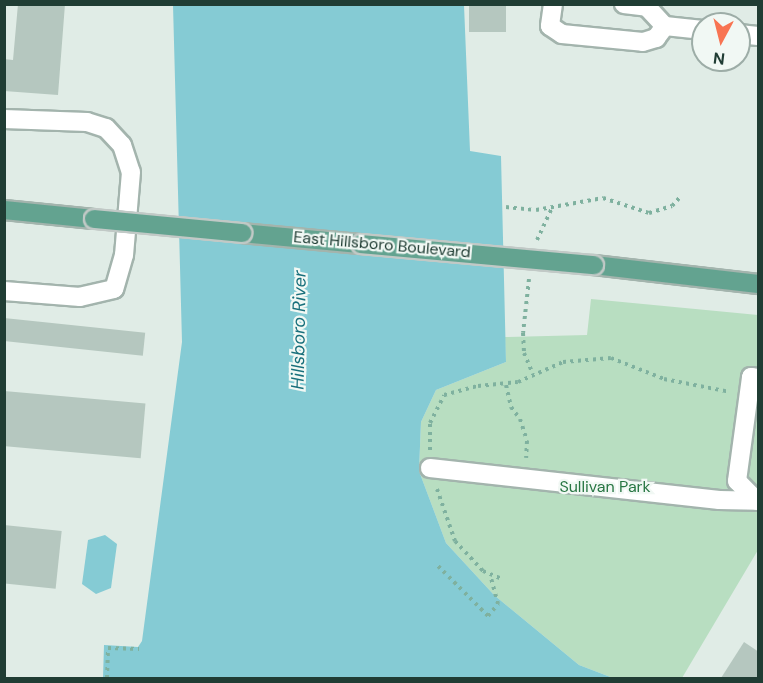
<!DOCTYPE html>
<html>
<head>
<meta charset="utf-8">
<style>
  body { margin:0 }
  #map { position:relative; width:763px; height:683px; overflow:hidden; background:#e0ece6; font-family:"DM Sans",sans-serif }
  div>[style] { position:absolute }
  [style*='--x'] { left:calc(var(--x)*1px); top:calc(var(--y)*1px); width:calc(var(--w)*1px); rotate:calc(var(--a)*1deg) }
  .green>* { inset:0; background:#b8dec1 }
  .water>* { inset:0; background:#85cbd4 }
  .building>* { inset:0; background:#b5c7bf; transform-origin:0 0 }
  .path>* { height:4px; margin-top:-2px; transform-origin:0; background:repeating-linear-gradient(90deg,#7fb19f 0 3px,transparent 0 7.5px) }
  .roads { filter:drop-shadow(2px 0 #a3b4ad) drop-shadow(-2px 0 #a3b4ad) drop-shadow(0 2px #a3b4ad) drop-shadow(0 -2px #a3b4ad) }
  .minor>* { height:18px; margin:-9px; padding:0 9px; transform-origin:9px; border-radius:9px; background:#fff }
  .major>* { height:18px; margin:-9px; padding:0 9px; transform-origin:9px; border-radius:9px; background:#63a390 }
  .bridges { filter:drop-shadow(2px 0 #c1c9c6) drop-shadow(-2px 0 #c1c9c6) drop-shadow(0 2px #c1c9c6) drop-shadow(0 -2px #c1c9c6) }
  .major-bridge>* { height:18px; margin:-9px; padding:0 9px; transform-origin:9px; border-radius:9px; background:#63a390 }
  span { translate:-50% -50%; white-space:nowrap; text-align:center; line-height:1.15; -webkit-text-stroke:4.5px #f1f8f4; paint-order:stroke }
  .street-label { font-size:16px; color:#203d34 }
  .park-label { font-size:16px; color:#287643 }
  .water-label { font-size:18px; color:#186f7b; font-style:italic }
  .frame { position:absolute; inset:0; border:6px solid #203d34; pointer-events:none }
  .north { position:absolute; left:691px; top:12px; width:60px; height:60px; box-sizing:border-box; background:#f1f8f4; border:2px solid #9dada7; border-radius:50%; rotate:187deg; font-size:16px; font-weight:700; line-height:24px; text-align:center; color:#203d34 }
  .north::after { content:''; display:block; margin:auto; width:21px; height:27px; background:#f87452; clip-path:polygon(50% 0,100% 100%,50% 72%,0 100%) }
</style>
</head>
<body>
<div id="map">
  <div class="green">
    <div style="clip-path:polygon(591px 299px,758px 315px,758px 550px,682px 678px,613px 678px,579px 665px,494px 595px,446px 543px,419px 471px,421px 422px,436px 390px,506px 362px,505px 337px,587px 335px)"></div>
  </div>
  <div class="water">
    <div style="clip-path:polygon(173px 5px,464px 5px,470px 151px,501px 156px,506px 362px,436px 390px,421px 422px,419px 471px,446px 543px,494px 595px,579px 665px,613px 678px,103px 678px,104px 645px,138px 647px,142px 641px,182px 342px)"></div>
    <div style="clip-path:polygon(105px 535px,117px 544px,111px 588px,96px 594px,82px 584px,88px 540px)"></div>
  </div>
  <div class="building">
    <div style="clip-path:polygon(18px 4px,65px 4px,58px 95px,4px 91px,4px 59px,13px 60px)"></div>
    <div style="left:469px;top:4px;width:37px;height:28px"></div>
    <div style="left:4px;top:318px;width:142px;height:23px;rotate:6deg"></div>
    <div style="left:4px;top:391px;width:142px;height:55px;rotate:5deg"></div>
    <div style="left:4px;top:525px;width:58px;height:58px;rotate:6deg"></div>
    <div style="clip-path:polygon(744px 642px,759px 652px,759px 678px,721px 678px)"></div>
  </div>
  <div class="path">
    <div style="--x:506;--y:207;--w:30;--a:6"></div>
    <div style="--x:536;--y:210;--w:68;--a:-10.2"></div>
    <div style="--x:603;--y:198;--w:48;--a:18.1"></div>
    <div style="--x:649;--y:213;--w:24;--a:-17"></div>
    <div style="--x:672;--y:206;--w:12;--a:-48"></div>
    <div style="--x:537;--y:240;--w:35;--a:-65"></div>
    <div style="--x:529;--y:279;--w:54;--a:96.3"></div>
    <div style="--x:523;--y:333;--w:20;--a:87"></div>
    <div style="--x:524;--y:353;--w:23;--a:67"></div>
    <div style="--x:506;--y:385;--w:23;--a:77"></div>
    <div style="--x:511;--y:407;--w:15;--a:53"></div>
    <div style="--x:520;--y:419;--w:23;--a:72"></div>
    <div style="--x:527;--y:441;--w:17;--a:93"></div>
    <div style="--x:430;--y:450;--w:27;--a:-90"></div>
    <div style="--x:430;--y:423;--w:31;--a:-63"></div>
    <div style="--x:444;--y:395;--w:35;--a:-15"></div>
    <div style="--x:478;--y:386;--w:40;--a:-5.7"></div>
    <div style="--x:518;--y:382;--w:49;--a:-24"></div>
    <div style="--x:563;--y:362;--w:48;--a:-4.8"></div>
    <div style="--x:611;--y:358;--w:57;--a:21.6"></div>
    <div style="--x:664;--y:379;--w:67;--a:11.1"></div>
    <div style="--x:437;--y:489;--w:55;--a:70.9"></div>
    <div style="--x:455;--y:541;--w:41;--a:47"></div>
    <div style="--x:483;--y:571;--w:21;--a:23"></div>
    <div style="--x:438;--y:566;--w:71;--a:45"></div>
    <div style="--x:488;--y:616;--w:16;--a:-50"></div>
    <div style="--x:498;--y:604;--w:30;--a:-105"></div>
    <div style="--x:107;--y:678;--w:30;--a:-88"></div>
    <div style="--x:108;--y:648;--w:31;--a:2"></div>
  </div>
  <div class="roads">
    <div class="minor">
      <div style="--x:553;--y:4;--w:22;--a:98"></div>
      <div style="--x:550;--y:26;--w:14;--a:34"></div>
      <div style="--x:562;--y:34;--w:81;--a:5.6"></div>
      <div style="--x:643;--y:42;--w:14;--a:-17"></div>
      <div style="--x:656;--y:38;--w:15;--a:-53"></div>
      <div style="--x:624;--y:4;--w:23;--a:7"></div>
      <div style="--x:647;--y:7;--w:26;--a:47"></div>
      <div style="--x:665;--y:26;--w:38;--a:6"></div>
      <div style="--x:739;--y:34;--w:19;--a:6"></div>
      <div style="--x:4;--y:119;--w:83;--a:2.1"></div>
      <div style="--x:87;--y:122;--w:20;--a:18"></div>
      <div style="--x:106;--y:128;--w:23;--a:47"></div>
      <div style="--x:122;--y:145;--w:28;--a:72"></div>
      <div style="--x:131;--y:172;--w:83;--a:94.8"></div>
      <div style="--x:124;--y:255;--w:35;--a:106"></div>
      <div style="--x:114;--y:289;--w:35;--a:167"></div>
      <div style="--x:80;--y:297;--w:76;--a:-175.5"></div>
      <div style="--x:430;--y:468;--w:291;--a:6.3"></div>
      <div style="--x:719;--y:500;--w:39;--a:1"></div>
      <div style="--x:757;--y:501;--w:28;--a:-135"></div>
      <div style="--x:737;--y:481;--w:105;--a:-82.3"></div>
      <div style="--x:751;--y:377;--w:7;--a:8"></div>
    </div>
    <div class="major">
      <div style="--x:4;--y:210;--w:90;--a:5.7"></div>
      <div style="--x:242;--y:233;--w:120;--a:5.3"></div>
      <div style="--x:594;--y:265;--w:165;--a:6.6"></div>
    </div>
  </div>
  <div class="bridges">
    <div class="major-bridge">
      <div style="--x:94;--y:219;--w:149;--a:5.4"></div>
      <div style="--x:361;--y:244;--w:234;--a:5.2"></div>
    </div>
  </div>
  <div class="street-label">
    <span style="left:382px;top:245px;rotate:5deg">East Hillsboro Boulevard</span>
  </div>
  <div class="park-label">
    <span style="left:605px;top:487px">Sullivan Park</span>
  </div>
  <div class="water-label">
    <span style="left:299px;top:330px;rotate:-89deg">Hillsboro River</span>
  </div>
  <div class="frame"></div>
  <div class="north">N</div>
</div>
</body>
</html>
